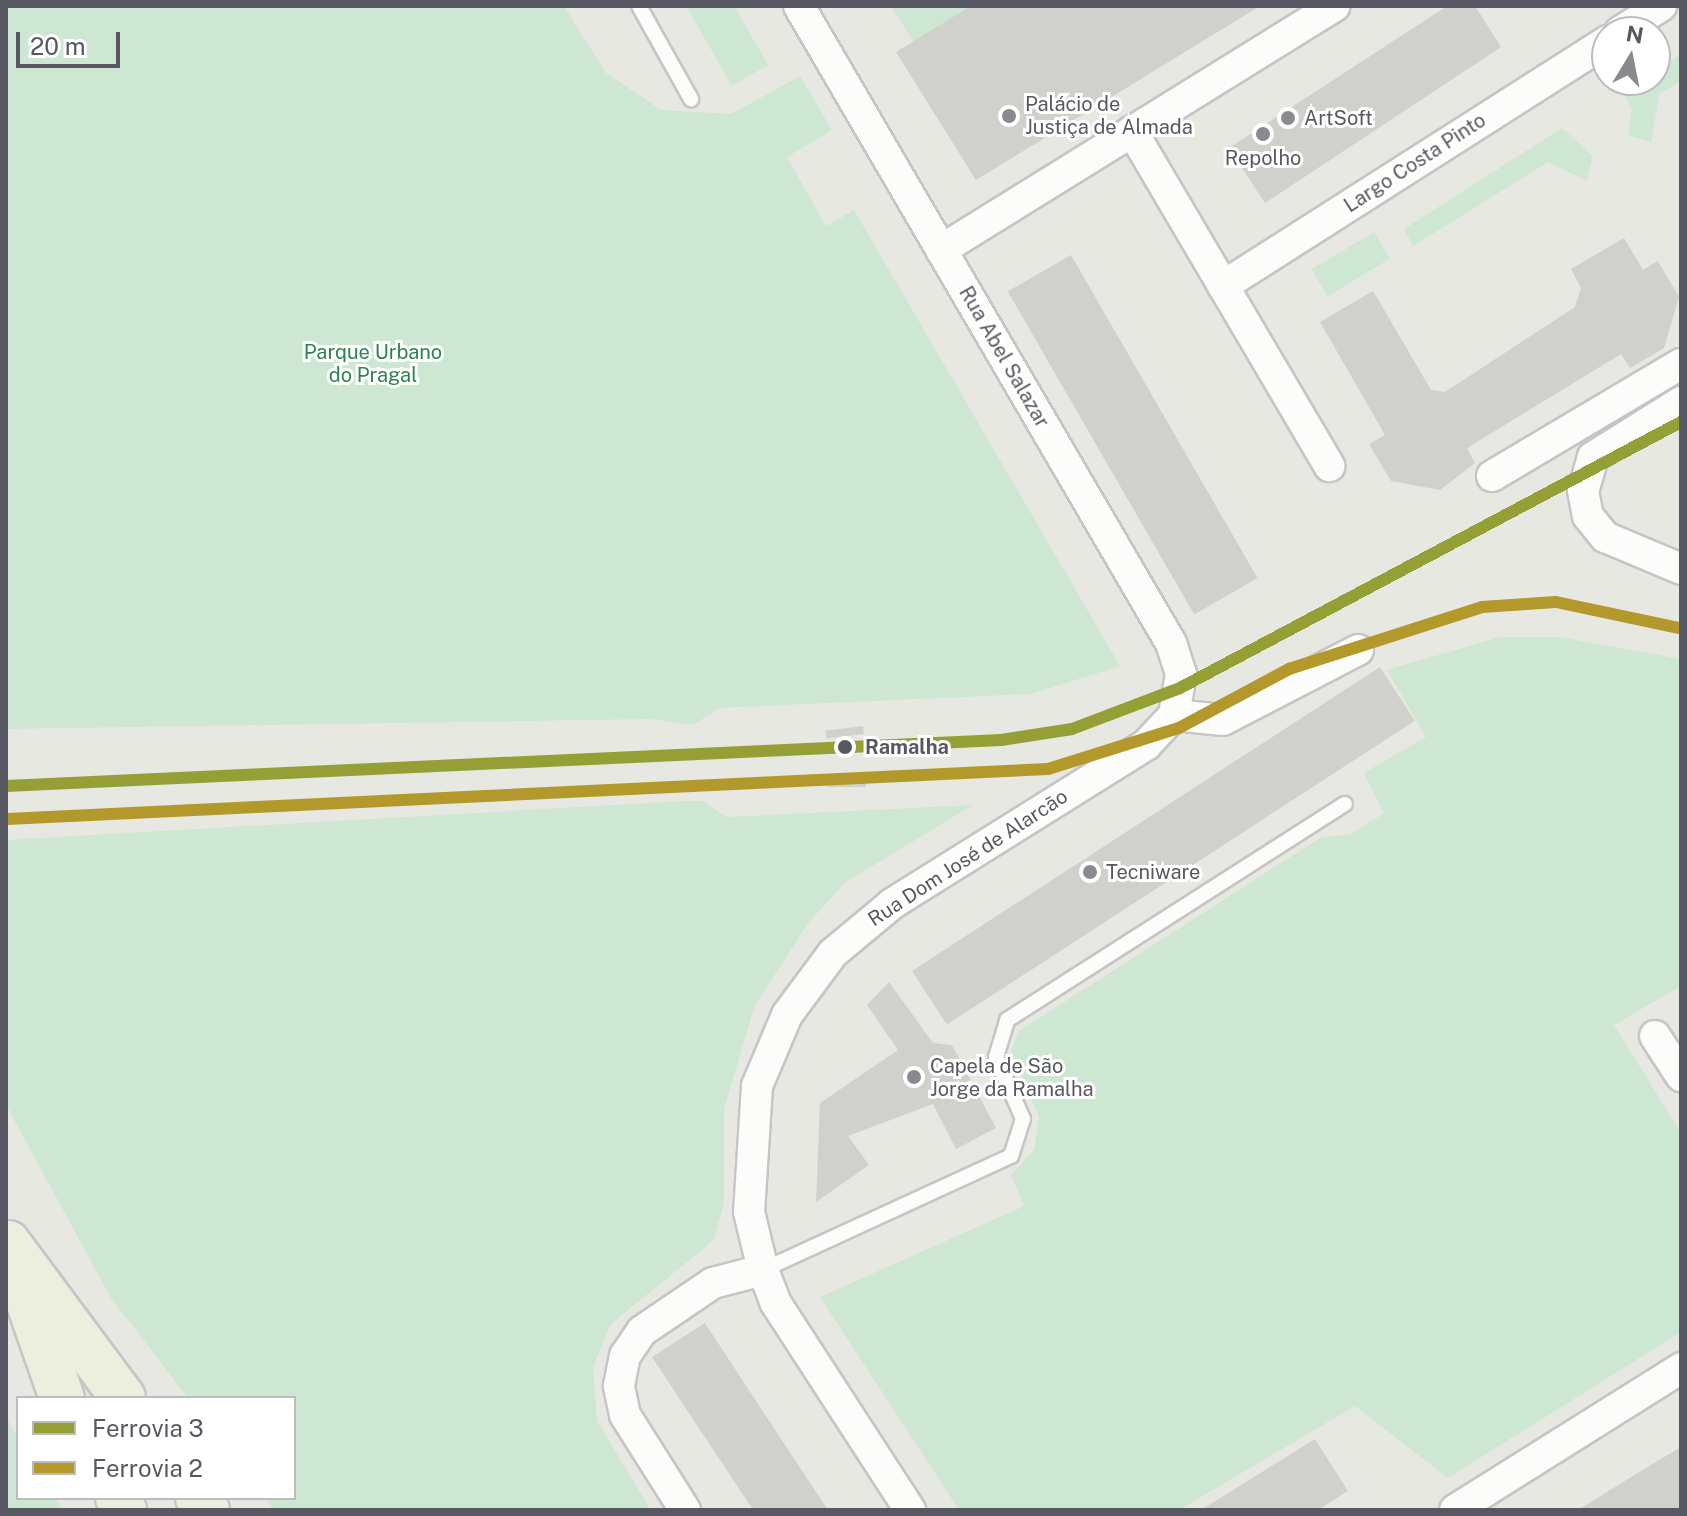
<!DOCTYPE html>
<html>
<head>
<meta charset="utf-8">
<style>
  body { margin:0 }
  #map { position:relative; width:1687px; height:1516px; overflow:hidden; background:#e8e8e2; font-family:"Public Sans",sans-serif }
  div>[style] { position:absolute }
  [style*='--x'] { left:calc(var(--x)*1px); top:calc(var(--y)*1px); width:calc(var(--w)*1px); rotate:calc(var(--a)*1deg) }
  .green>* { inset:0; background:#cde7d3; transform-origin:0 0 }
  .building>* { inset:0; background:#d0d0cc; transform-origin:0 0 }
  .roads { filter:drop-shadow(2px 0 #c5c5c6) drop-shadow(-2px 0 #c5c5c6) drop-shadow(0 2px #c5c5c6) drop-shadow(0 -2px #c5c5c6) }
  .service>* { height:14px; margin:-7px; padding:0 7px; transform-origin:7px; border-radius:7px; background:#fcfcfb }
  .minor>* { height:30px; margin:-15px; padding:0 15px; transform-origin:15px; border-radius:15px; background:#fcfcfb }
  .motorway>* { height:44px; margin:-22px; padding:0 22px; transform-origin:22px; border-radius:22px; background:#eceede }
  .rail-1>* { height:12px; margin:-6px; padding:0 6px; transform-origin:6px; border-radius:6px; background:#94a036 }
  .rail-2>* { height:12px; margin:-6px; padding:0 6px; transform-origin:6px; border-radius:6px; background:#b3982c }
  .dots>* { width:22px; height:22px; translate:-50% -50%; box-sizing:border-box; border:4px solid #fff; border-radius:50% }
  span { translate:-50% -50%; white-space:nowrap; text-align:center; line-height:1.15; -webkit-text-stroke:6px #fff; paint-order:stroke }
  .poi-label { font-size:20px; color:#575861 }
  .left { translate:0 -50%; text-align:left }
  .street-label { font-size:20px; color:#575861 }
  .park-label { font-size:20px; color:#2c844d }
  .stop-label { font-size:20px; color:#575861; font-weight:700 }
  .frame { position:absolute; inset:0; border:8px solid #575861; pointer-events:none }
  .legend { position:absolute; left:16px; top:1396px; width:280px; height:104px; box-sizing:border-box; background:#fff; border:2px solid #bcbcc0; margin:0; padding:10px 14px; list-style:none; font-size:24px; color:#575861 }
  .legend li { display:flex; align-items:center; gap:16px; height:40px }
  .legend b { width:40px; border:2px solid #bcbcc0 }
  .north { position:absolute; left:1591px; top:16px; width:80px; height:80px; box-sizing:border-box; background:#fff; border:2px solid #bcbcc0; border-radius:50%; rotate:10deg; font-size:22px; font-weight:700; line-height:32px; text-align:center; color:#575861 }
  .north::after { content:''; display:block; margin:auto; width:28px; height:36px; background:#8a8a8e; clip-path:polygon(50% 0,100% 100%,50% 72%,0 100%) }
  .scale { position:absolute; left:16px; top:32px; width:104px; height:36px; box-sizing:border-box; border:4px solid #575861; border-top:0; padding-left:10px; font-size:24px; line-height:28px; white-space:nowrap; color:#575861; -webkit-text-stroke:6px #fff; paint-order:stroke }
</style>
</head>
<body>
<div id="map">
  <div class="green">
    <div style="clip-path:polygon(6px 6px,564px 6px,606px 73px,661px 110px,731px 114px,800px 76px,832px 130px,787px 157px,826px 226px,854px 210px,1120px 666px,1031px 694px,720px 708px,693px 725px,651px 719px,6px 729px)"></div>
    <div style="clip-path:polygon(686px 6px,734px 6px,768px 65px,732px 86px)"></div>
    <div style="clip-path:polygon(891px 6px,972px 6px,914px 43px)"></div>
    <div style="clip-path:polygon(1681px 54px,1681px 81px,1659px 94px,1651px 142px,1628px 135px,1632px 108px,1622px 92px,1655px 80px,1655px 71px)"></div>
    <div style="clip-path:polygon(1562px 128px,1593px 156px,1587px 181px,1548px 162px,1413px 246px,1404px 229px)"></div>
    <div style="left:1374px;top:232px;width:31px;height:73px;rotate:59deg"></div>
    <div style="clip-path:polygon(1500px 637px,1559px 637px,1681px 659px,1681px 986px,1614px 1025px,1681px 1133px,1681px 1332px,1448px 1478px,1355px 1406px,1179px 1510px,959px 1510px,820px 1297px,1024px 1206px,1011px 1175px,1034px 1150px,1039px 1117px,1011px 1052px,1019px 1031px,1320px 838px,1351px 834px,1384px 813px,1364px 773px,1426px 737px,1387px 670px)"></div>
    <div style="clip-path:polygon(684px 801px,703px 801px,726px 817px,973px 805px,846px 882px,809px 922px,755px 1005px,724px 1109px,724px 1202px,714px 1240px,611px 1324px,593px 1367px,597px 1421px,651px 1510px,274px 1510px,265px 1498px,294px 1498px,294px 1398px,188px 1398px,111px 1298px,6px 1105px,6px 840px)"></div>
    <div style="clip-path:polygon(6px 1417px,18px 1438px,18px 1498px,54px 1498px,63px 1510px,6px 1510px)"></div>
  </div>
  <div class="building">
    <div style="clip-path:polygon(971px 6px,1260px 6px,976px 180px,896px 52px)"></div>
    <div style="clip-path:polygon(1447px 6px,1475px 6px,1501px 47px,1265px 203px,1229px 148px)"></div>
    <div style="clip-path:polygon(1624px 238px,1643px 270px,1658px 261px,1679px 297px,1664px 348px,1630px 368px,1621px 354px,1467px 448px,1475px 463px,1440px 490px,1391px 481px,1369px 444px,1385px 435px,1320px 322px,1373px 291px,1431px 390px,1445px 392px,1575px 307px,1581px 288px,1571px 269px)"></div>
    <div style="left:1071px;top:255px;width:373px;height:73px;rotate:60deg"></div>
    <div style="left:1380px;top:667px;width:64px;height:558px;rotate:57deg"></div>
    <div style="left:863px;top:726px;width:8px;height:38px;rotate:83deg"></div>
    <div style="left:866px;top:778px;width:9px;height:38px;rotate:90deg"></div>
    <div style="clip-path:polygon(889px 982px,933px 1043px,952px 1045px,996px 1128px,956px 1149px,933px 1104px,848px 1136px,869px 1165px,816px 1202px,820px 1103px,898px 1050px,867px 1005px)"></div>
    <div style="clip-path:polygon(705px 1323px,733px 1366px,828px 1510px,753px 1510px,652px 1357px)"></div>
    <div style="clip-path:polygon(1315px 1439px,1348px 1491px,1318px 1510px,1201px 1510px)"></div>
    <div style="clip-path:polygon(1681px 1447px,1681px 1510px,1578px 1510px,1636px 1474px)"></div>
  </div>
  <div class="roads">
    <div class="service">
      <div style="--x:639;--y:6;--w:107;--a:60.8"></div>
      <div style="--x:763;--y:1270;--w:273;--a:-24.7"></div>
      <div style="--x:1011;--y:1156;--w:39;--a:-72"></div>
      <div style="--x:1023;--y:1119;--w:68;--a:-113.5"></div>
      <div style="--x:996;--y:1057;--w:39;--a:-73"></div>
      <div style="--x:1007;--y:1020;--w:401;--a:-32.6"></div>
    </div>
    <div class="minor">
      <div style="--x:799;--y:6;--w:738;--a:59.72"></div>
      <div style="--x:1171;--y:643;--w:33;--a:72"></div>
      <div style="--x:1181;--y:674;--w:42;--a:99.7"></div>
      <div style="--x:1174;--y:715;--w:41;--a:133"></div>
      <div style="--x:1146;--y:745;--w:300;--a:148"></div>
      <div style="--x:892;--y:904;--w:77;--a:140.3"></div>
      <div style="--x:833;--y:953;--w:77;--a:126.6"></div>
      <div style="--x:787;--y:1015;--w:77;--a:112.9"></div>
      <div style="--x:757;--y:1086;--w:126;--a:93.6"></div>
      <div style="--x:749;--y:1212;--w:60;--a:76.4"></div>
      <div style="--x:763;--y:1270;--w:34;--a:69"></div>
      <div style="--x:775;--y:1302;--w:248;--a:57"></div>
      <div style="--x:1620;--y:32;--w:49;--a:-32.4"></div>
      <div style="--x:1132;--y:131;--w:389;--a:59.5"></div>
      <div style="--x:941;--y:250;--w:463;--a:-31.8"></div>
      <div style="--x:1223;--y:286;--w:456;--a:-32.5"></div>
      <div style="--x:1681;--y:402;--w:104;--a:148"></div>
      <div style="--x:1593;--y:457;--w:35;--a:106"></div>
      <div style="--x:1583;--y:491;--w:25;--a:79"></div>
      <div style="--x:1588;--y:516;--w:27;--a:51"></div>
      <div style="--x:1605;--y:537;--w:82;--a:22.8"></div>
      <div style="--x:1492;--y:476;--w:220;--a:-30.7"></div>
      <div style="--x:1174;--y:715;--w:49;--a:5.8"></div>
      <div style="--x:1223;--y:720;--w:152;--a:-27.4"></div>
      <div style="--x:1655;--y:1036;--w:48;--a:57"></div>
      <div style="--x:685;--y:1510;--w:112;--a:-122.3"></div>
      <div style="--x:625;--y:1415;--w:30;--a:-102"></div>
      <div style="--x:619;--y:1386;--w:31;--a:-79"></div>
      <div style="--x:625;--y:1356;--w:30;--a:-56"></div>
      <div style="--x:642;--y:1331;--w:86;--a:-34.1"></div>
      <div style="--x:713;--y:1283;--w:52;--a:-14.6"></div>
      <div style="--x:1455;--y:1510;--w:267;--a:-32.1"></div>
    </div>
    <div class="motorway">
      <div style="--x:8;--y:1243;--w:193;--a:53.4"></div>
      <div style="--x:21;--y:1281;--w:124;--a:70.7"></div>
      <div style="--x:118;--y:1498;--w:13;--a:63"></div>
      <div style="--x:198;--y:1498;--w:15;--a:53"></div>
    </div>
  </div>
  <div class="rail-1">
    <div style="--x:6;--y:786;--w:996;--a:-2.65"></div>
    <div style="--x:1001;--y:740;--w:72;--a:-8.8"></div>
    <div style="--x:1072;--y:729;--w:116;--a:-20.8"></div>
    <div style="--x:1180;--y:688;--w:567;--a:-27.97"></div>
  </div>
  <div class="rail-2">
    <div style="--x:7;--y:819;--w:1042;--a:-2.75"></div>
    <div style="--x:1048;--y:769;--w:137;--a:-17.4"></div>
    <div style="--x:1179;--y:728;--w:125;--a:-28.2"></div>
    <div style="--x:1289;--y:669;--w:203;--a:-17.8"></div>
    <div style="--x:1482;--y:607;--w:74;--a:-3.9"></div>
    <div style="--x:1556;--y:602;--w:125;--a:12"></div>
  </div>
  <div class="dots">
    <div style="left:1009px;top:116px;background:#8a8a8e"></div>
    <div style="left:1288px;top:118px;background:#8a8a8e"></div>
    <div style="left:1263px;top:134px;background:#8a8a8e"></div>
    <div style="left:845px;top:747px;background:#575861"></div>
    <div style="left:1090px;top:872px;background:#8a8a8e"></div>
    <div style="left:914px;top:1077px;background:#8a8a8e"></div>
  </div>
  <div class="poi-label">
    <span class="left" style="left:1025px;top:116px">Palácio de<br>Justiça de Almada</span>
    <span class="left" style="left:1304px;top:118px">ArtSoft</span>
    <span style="left:1263px;top:158px">Repolho</span>
    <span class="left" style="left:1106px;top:872px">Tecniware</span>
    <span class="left" style="left:930px;top:1078px">Capela de São<br>Jorge da Ramalha</span>
  </div>
  <div class="street-label">
    <span style="left:1415px;top:163px;rotate:-33deg">Largo Costa Pinto</span>
    <span style="left:1004px;top:357px;rotate:60deg">Rua Abel Salazar</span>
    <span style="left:968px;top:858px;rotate:-33deg">Rua Dom José de Alarcão</span>
  </div>
  <div class="park-label">
    <span style="left:373px;top:364px">Parque Urbano<br>do Pragal</span>
  </div>
  <div class="stop-label">
    <span class="left" style="left:865px;top:747px">Ramalha</span>
  </div>
  <div class="frame"></div>
  <ul class="legend">
  <li><b style="height:10px;background:#94a036"></b>Ferrovia 3</li>
  <li><b style="height:10px;background:#b3982c"></b>Ferrovia 2</li>
  </ul>
  <div class="north">N</div>
  <div class="scale">20 m</div>
</div>
</body>
</html>
